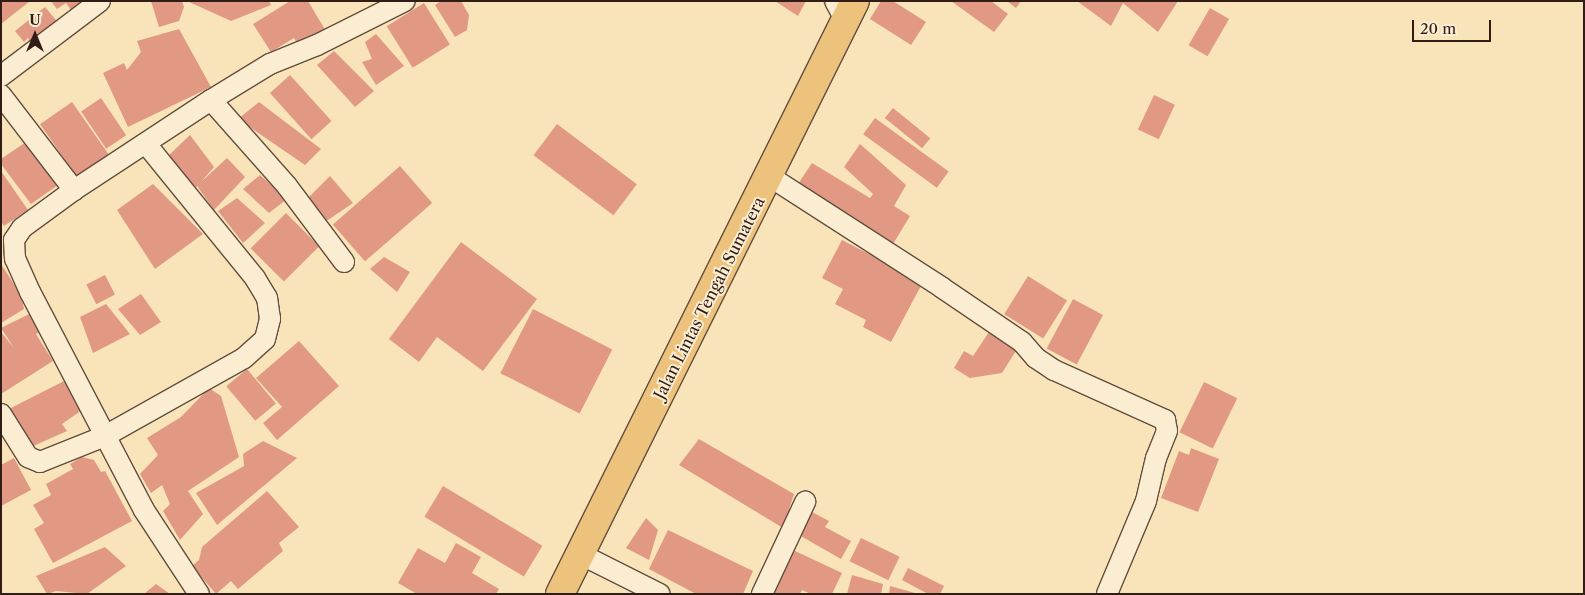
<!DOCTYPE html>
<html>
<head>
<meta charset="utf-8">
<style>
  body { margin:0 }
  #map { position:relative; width:1585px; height:595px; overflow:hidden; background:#f9e3b9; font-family:"Libre Caslon Text",serif }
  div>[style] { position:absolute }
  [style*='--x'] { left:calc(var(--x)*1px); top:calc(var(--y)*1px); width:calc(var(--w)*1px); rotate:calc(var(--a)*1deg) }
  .building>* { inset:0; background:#e29984; transform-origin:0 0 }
  .roads { filter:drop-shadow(1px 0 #634e3f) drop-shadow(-1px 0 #634e3f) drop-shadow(0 1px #634e3f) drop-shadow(0 -1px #634e3f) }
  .minor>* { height:20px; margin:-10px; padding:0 10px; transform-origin:10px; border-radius:10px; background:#fbedd2 }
  .trunk>* { height:28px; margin:-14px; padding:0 14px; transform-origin:14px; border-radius:14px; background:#ecc27c }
  span { translate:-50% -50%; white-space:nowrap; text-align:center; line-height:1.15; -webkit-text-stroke:4px #fbedd2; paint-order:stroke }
  .street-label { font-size:16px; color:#311d16 }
  .frame { position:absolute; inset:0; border:2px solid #311d16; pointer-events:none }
  .north { position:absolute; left:10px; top:10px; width:50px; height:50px; -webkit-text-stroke:4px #fbedd2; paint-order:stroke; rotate:0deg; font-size:14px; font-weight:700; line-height:20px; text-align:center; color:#311d16 }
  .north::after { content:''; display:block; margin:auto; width:18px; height:22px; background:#311d16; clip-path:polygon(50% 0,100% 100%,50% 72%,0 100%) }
  .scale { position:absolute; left:1412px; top:20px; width:79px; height:22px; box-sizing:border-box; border:2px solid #311d16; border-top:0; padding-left:6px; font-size:15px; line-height:18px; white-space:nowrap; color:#311d16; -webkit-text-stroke:4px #fbedd2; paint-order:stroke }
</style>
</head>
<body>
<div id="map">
  <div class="building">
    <div style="clip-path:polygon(1px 1px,30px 1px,1px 24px)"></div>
    <div style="clip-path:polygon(51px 1px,87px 1px,73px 13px,66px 3px,57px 9px)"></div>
    <div style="clip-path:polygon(151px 1px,182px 1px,184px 7px,179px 21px,159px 27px)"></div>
    <div style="clip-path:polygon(187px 1px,269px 1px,271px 5px,231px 21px)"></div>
    <div style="clip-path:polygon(290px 1px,308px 1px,327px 33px,301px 49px,294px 38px,271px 52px,253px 24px)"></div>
    <div style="clip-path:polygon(441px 1px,461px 1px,469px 15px,467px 30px,455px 37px,435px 5px)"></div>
    <div style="clip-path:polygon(775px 1px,806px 1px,798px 16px)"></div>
    <div style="clip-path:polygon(881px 1px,893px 1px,926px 22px,911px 45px,870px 19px)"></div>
    <div style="clip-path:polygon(951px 1px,991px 1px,1008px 14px,994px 32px)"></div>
    <div style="clip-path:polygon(1007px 1px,1021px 1px,1016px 8px)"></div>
    <div style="clip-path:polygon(1077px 1px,1178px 1px,1158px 32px,1123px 3px,1111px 26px)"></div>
    <div style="left:424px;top:3px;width:49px;height:44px;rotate:58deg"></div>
    <div style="clip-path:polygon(45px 7px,61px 26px,35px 47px,28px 38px,24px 42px,15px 31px)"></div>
    <div style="left:1210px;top:8px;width:22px;height:43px;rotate:30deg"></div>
    <div style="clip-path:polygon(179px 29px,211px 87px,128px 127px,103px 73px,124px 63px,127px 70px,141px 52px,137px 41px)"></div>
    <div style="clip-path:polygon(376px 34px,404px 66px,376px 85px,362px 62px,372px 59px,365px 42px)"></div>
    <div style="clip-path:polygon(334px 51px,374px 91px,355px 107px,317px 65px)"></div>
    <div style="left:290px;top:75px;width:62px;height:27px;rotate:48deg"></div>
    <div style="left:1154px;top:95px;width:23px;height:38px;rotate:25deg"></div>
    <div style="left:101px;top:98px;width:45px;height:24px;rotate:56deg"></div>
    <div style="left:72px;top:102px;width:67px;height:39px;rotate:55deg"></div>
    <div style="clip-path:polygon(259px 102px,321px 149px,305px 165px,238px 119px)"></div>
    <div style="left:893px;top:108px;width:48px;height:13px;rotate:39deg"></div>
    <div style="left:875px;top:118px;width:91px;height:20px;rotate:36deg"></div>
    <div style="left:557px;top:124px;width:100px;height:39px;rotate:37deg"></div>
    <div style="clip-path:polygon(190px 135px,214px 167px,201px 182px,227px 158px,245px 177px,214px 210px,197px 186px,192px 192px,166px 158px)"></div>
    <div style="clip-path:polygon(26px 142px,58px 185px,31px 204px,1px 164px,1px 159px)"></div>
    <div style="clip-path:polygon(860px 144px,906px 185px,894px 206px,910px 216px,893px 244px,798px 184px,812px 163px,870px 198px,873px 194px,844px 167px)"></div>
    <div style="left:400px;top:166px;width:49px;height:89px;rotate:49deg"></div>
    <div style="clip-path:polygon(1px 171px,28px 210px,4px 226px,1px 222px)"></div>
    <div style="clip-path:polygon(260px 175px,287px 199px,269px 213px,243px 189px)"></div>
    <div style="clip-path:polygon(330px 176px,353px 203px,325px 222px,304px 202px)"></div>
    <div style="clip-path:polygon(153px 184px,203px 234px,155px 269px,117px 210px)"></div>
    <div style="clip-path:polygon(237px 198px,265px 223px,243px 243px,218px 211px)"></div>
    <div style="left:286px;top:213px;width:47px;height:50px;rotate:45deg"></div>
    <div style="clip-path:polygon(842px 240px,923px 282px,891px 342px,863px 327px,866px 320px,835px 304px,843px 289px,822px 278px)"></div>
    <div style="clip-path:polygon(461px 242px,537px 299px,483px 371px,437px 337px,419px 362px,389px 339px)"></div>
    <div style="clip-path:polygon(384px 257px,410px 272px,397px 292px,370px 269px)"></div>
    <div style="clip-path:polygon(1px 264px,21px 295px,24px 309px,1px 323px)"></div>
    <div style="left:105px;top:275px;width:22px;height:21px;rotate:63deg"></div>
    <div style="left:1028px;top:276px;width:46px;height:45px;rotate:32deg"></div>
    <div style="clip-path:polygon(141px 294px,161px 322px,140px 335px,118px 309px)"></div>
    <div style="left:1073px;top:299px;width:34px;height:56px;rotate:28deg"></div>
    <div style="clip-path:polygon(106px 304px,130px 334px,93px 353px,80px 317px)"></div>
    <div style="left:533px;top:309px;width:89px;height:72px;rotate:27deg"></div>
    <div style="clip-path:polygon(33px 312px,45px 329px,36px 334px,53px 361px,1px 394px,1px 332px,14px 348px,1px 328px)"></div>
    <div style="clip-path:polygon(991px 329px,1019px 346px,1002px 373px,970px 378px,954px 368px,964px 351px,973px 356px)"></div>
    <div style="clip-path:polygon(299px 341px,339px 386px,277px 440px,263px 423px,282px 407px,256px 378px)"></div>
    <div style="left:247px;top:369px;width:45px;height:27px;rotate:50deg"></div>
    <div style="clip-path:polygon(68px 379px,82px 410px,62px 424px,67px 431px,29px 448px,7px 410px)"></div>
    <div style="left:1204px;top:382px;width:37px;height:56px;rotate:26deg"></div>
    <div style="clip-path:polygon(209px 388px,221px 396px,239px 457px,188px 491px,203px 514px,180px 540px,163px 511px,170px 504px,162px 485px,151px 493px,140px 474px,158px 455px,147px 438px,181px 417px)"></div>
    <div style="clip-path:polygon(699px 439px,794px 494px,783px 528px,679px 465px)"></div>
    <div style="clip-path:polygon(263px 441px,297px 458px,217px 525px,196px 493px,244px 466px,243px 454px)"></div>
    <div style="clip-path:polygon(1191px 448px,1219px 459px,1198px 512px,1161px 498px,1179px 451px,1189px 455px)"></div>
    <div style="clip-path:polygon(82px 457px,94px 460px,101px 472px,105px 471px,132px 521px,53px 563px,34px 529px,44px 523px,33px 505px,51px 495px,46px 484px,73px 469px,70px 464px)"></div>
    <div style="clip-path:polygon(14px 458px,31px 490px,1px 506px,1px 465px)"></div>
    <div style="left:443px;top:486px;width:116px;height:36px;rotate:31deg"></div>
    <div style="clip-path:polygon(267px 491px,299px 527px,279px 543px,283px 551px,238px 589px,231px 581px,216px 594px,192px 566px,199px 560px,202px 547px)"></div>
    <div style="clip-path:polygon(812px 512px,829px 521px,825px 527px,851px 541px,841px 559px,799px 535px)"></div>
    <div style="clip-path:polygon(646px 518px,658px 530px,649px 560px,626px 548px)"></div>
    <div style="clip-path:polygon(668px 530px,753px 571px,743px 594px,696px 594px,649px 569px)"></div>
    <div style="left:861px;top:538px;width:43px;height:26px;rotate:26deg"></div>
    <div style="clip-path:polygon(456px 543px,481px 557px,472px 573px,499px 589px,496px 594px,417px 594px,398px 583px,418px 548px,445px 563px)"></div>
    <div style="clip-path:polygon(105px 547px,126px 566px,87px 594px,56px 591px,47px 594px,36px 576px)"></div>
    <div style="clip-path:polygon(793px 550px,842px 573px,832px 594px,811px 594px,802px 590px,800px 594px,774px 594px)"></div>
    <div style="clip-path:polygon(908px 568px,944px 586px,940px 594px,928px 594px,902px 580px)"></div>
    <div style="clip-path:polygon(852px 575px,883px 584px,881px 594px,847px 594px)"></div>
    <div style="clip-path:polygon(156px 584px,170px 594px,144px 594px)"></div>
    <div style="clip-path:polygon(890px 586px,915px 593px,915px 594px,889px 594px)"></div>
  </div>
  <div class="roads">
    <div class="minor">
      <div style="--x:835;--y:1;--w:21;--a:62"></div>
      <div style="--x:1;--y:76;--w:124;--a:-37.1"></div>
      <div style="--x:1;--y:95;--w:120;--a:52.5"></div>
      <div style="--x:211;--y:100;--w:115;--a:48.5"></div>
      <div style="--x:287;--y:186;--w:95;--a:53.1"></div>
      <div style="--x:769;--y:176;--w:205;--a:32.8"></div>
      <div style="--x:941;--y:287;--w:98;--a:34.2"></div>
      <div style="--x:1022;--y:342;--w:21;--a:49"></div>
      <div style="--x:1036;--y:358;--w:22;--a:34"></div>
      <div style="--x:1054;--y:370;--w:122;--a:24.2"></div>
      <div style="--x:1165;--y:420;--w:11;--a:80"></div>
      <div style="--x:1167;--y:431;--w:29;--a:112"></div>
      <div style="--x:1156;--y:458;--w:44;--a:103.1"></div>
      <div style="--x:1146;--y:501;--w:101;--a:112.8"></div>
      <div style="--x:1;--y:414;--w:51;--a:57.9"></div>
      <div style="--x:28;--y:457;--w:13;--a:23"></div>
      <div style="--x:40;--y:462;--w:70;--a:-21.8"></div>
      <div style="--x:105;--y:436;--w:159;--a:-29.3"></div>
      <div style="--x:244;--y:358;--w:28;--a:-42"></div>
      <div style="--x:265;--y:339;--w:21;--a:-76"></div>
      <div style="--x:270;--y:319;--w:21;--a:-98"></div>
      <div style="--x:267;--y:298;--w:23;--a:-121"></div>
      <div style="--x:255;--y:278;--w:173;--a:-129.1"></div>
      <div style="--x:580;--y:554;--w:89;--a:26.6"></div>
      <div style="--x:199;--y:594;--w:100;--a:-123.2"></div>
      <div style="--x:144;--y:510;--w:246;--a:-117.6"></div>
      <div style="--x:30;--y:292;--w:36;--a:-114"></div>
      <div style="--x:15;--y:259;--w:19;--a:-93"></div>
      <div style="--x:14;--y:240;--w:14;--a:-56"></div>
      <div style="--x:22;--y:228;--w:64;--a:-36.2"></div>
      <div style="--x:74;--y:190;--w:164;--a:-33.3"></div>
      <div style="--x:211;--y:100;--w:69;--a:-31.4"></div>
      <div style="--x:270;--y:64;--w:51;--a:-22"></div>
      <div style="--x:317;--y:45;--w:98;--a:-26.6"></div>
      <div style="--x:762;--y:594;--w:102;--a:-64.9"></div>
    </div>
    <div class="trunk">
      <div style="--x:560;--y:594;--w:662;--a:-63.55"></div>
    </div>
  </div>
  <div class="street-label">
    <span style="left:709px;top:298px;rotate:-63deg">Jalan Lintas Tengah Sumatera</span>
  </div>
  <div class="frame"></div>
  <div class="north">U</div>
  <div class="scale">20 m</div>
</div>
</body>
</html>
